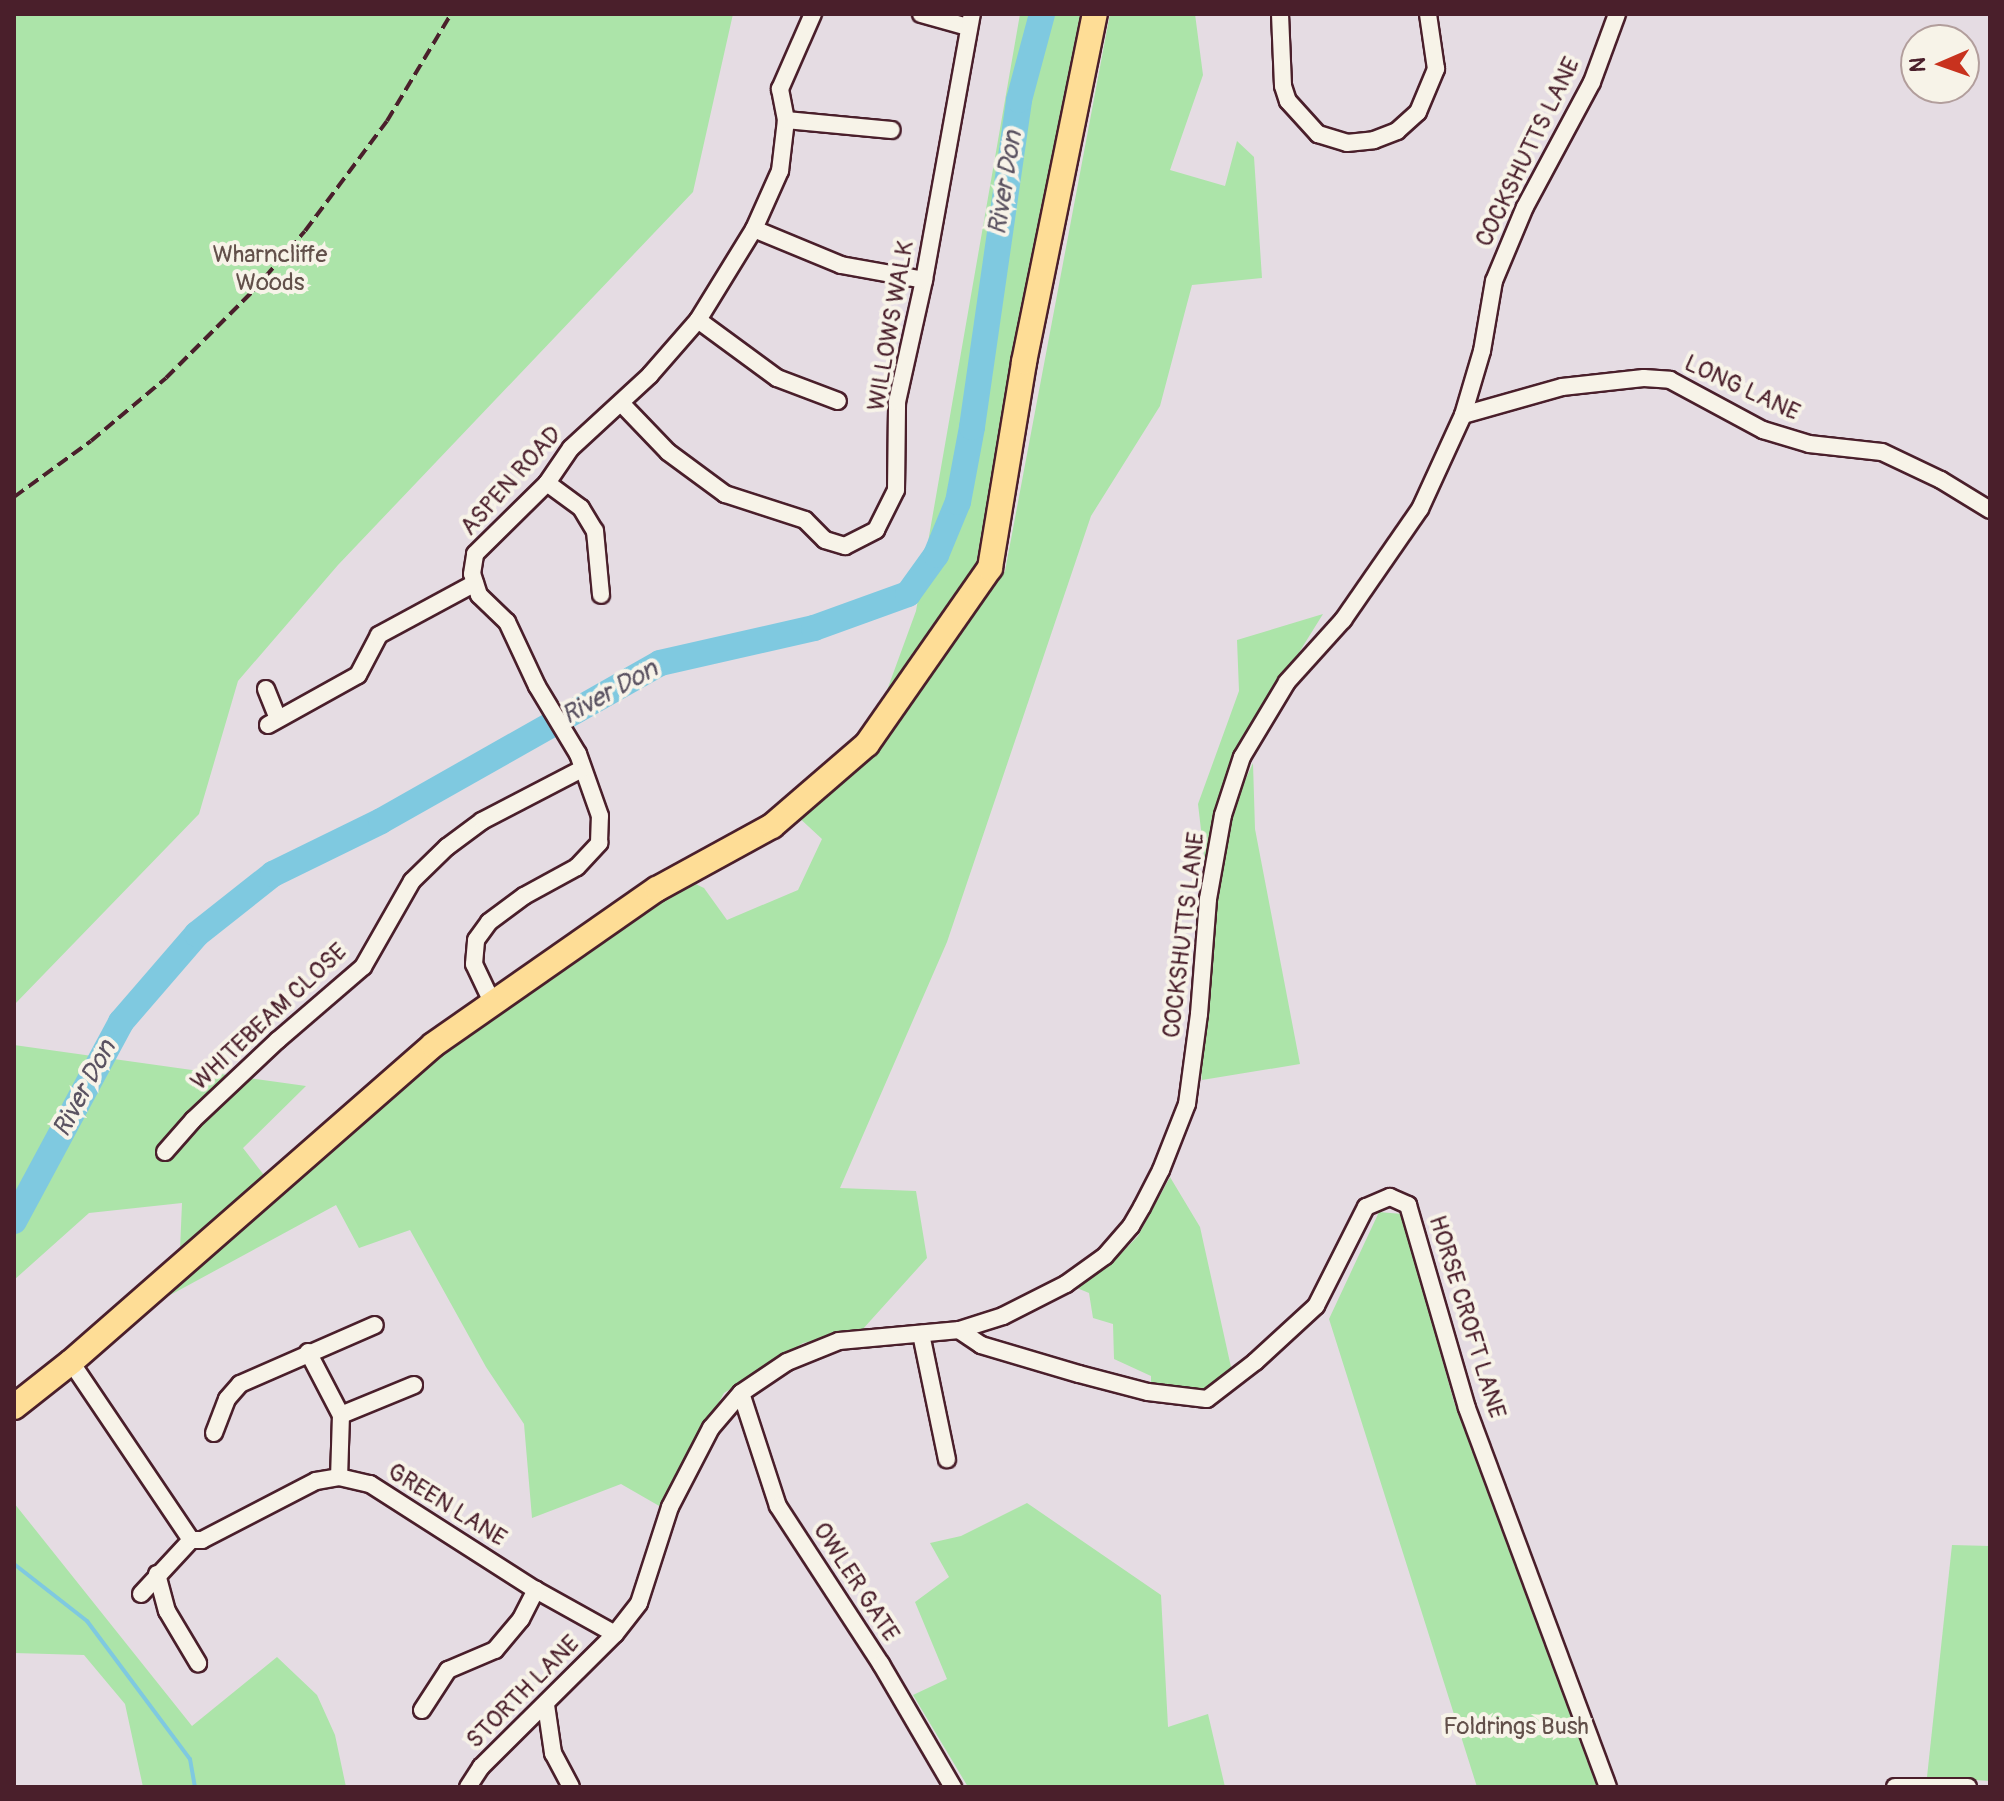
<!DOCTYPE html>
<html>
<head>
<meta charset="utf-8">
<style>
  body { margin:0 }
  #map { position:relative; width:2004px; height:1801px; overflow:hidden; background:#e5dce3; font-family:Pangolin,sans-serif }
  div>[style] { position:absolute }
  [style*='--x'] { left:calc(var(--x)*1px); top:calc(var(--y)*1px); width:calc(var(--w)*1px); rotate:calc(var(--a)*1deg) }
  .green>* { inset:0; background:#ace4a9 }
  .stream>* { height:4px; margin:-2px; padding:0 2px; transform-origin:2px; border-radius:2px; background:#7fc9e0 }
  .river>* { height:26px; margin:-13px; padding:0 13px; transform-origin:13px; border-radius:13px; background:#7fc9e0 }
  .roads { filter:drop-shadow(2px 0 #4a1f2b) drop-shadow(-2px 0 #4a1f2b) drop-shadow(0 2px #4a1f2b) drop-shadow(0 -2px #4a1f2b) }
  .street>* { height:16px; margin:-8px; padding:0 8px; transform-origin:8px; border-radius:8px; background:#f7f3e8 }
  .primary>* { height:24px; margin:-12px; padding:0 12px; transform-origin:12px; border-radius:12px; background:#fedd96 }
  .rail>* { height:4px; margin-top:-2px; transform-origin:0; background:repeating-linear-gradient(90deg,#4a1f2b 0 12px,transparent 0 18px) }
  span { translate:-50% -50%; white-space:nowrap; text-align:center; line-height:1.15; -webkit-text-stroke:8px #f7f3e8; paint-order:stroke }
  .street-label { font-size:24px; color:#4a1f2b }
  .park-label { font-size:24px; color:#62504a }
  .water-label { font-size:26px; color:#5a5261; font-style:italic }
  .frame { position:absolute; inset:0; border:16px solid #4a1f2b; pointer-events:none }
  .north { position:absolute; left:1900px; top:24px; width:80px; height:80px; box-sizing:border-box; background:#f7f3e8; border:2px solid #b29e9c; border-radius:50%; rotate:268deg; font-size:22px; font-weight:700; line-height:32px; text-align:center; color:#4a1f2b }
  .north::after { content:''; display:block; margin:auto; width:28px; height:36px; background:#c8321e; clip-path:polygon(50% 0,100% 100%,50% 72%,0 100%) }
</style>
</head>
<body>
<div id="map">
  <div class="green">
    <div style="clip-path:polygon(14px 14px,733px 14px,693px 192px,338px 565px,238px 681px,199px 814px,14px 1005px)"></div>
    <div style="clip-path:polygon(1020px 14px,1082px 14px,976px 564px,875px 723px,916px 611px)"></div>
    <div style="clip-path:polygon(1110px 14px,1195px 14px,1203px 75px,1170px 170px,1225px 186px,1237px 141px,1254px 157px,1262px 278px,1192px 285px,1160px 406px,1091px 516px,947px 942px,840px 1188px,916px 1191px,927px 1258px,862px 1330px,803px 1343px,724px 1393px,661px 1507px,621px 1484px,532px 1518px,524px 1424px,486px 1367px,410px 1230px,359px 1248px,336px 1205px,139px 1312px,442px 1051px,685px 879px,704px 888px,727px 920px,798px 890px,822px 839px,795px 814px,876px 746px,1005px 571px)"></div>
    <div style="clip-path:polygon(1323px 614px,1285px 675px,1219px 808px,1205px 864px,1198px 804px,1239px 691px,1237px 640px)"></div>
    <div style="clip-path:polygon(1253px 763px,1255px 829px,1300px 1064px,1202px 1080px,1199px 1049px,1212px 905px,1230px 814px)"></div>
    <div style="clip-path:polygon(14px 1045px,306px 1086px,243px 1148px,267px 1179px,180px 1250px,182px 1203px,89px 1213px,14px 1280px)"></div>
    <div style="clip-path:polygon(1170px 1177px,1200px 1227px,1233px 1376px,1206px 1394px,1151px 1385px,1151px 1376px,1114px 1359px,1113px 1324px,1093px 1318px,1089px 1293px,1072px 1286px,1110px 1265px,1138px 1236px)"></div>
    <div style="clip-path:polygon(1379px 1212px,1402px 1214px,1454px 1402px,1597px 1787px,1477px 1787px,1329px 1319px)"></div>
    <div style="clip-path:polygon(14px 1503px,192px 1726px,277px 1657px,317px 1695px,335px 1735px,346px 1787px,143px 1787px,125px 1704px,84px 1655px,14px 1653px)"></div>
    <div style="clip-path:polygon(1027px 1503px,1161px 1595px,1168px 1727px,1208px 1714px,1225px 1787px,968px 1787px,913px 1695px,947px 1679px,915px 1602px,949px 1577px,930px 1543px,961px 1536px)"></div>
    <div style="clip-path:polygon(1952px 1545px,1990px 1546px,1990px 1781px,1927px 1777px)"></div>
  </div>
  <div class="stream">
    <div style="--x:14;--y:1564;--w:93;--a:38"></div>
    <div style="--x:87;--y:1621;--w:172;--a:53.3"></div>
    <div style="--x:190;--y:1759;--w:28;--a:80"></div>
  </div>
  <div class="river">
    <div style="--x:14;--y:1221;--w:226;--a:-61.7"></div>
    <div style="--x:121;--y:1022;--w:116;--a:-49.2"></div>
    <div style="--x:197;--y:934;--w:97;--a:-38.3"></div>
    <div style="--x:273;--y:874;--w:120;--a:-26.1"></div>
    <div style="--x:381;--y:821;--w:321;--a:-29.5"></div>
    <div style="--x:660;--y:663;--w:158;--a:-12.8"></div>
    <div style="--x:814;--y:628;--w:100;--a:-19.9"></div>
    <div style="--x:908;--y:594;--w:48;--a:-54.3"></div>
    <div style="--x:936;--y:555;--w:57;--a:-67.5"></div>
    <div style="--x:958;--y:502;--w:76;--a:-79.4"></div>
    <div style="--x:972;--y:427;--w:330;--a:-81.8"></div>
    <div style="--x:1019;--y:100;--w:89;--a:-75"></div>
  </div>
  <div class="roads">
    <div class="street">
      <div style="--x:921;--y:14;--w:49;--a:15.5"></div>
      <div style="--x:1280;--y:14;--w:72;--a:87.6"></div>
      <div style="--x:1283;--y:86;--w:16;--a:72"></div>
      <div style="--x:1288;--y:101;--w:45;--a:47.7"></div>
      <div style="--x:1318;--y:134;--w:30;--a:17"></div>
      <div style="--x:1347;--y:143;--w:27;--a:-6"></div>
      <div style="--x:1374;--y:140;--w:25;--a:-21"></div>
      <div style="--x:1397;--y:131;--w:28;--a:-42"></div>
      <div style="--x:1418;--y:112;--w:47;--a:-67.3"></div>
      <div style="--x:1436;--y:69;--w:56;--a:-98.3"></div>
      <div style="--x:786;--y:120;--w:106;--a:5.4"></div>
      <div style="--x:754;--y:229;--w:94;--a:22.5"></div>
      <div style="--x:841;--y:265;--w:84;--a:10.2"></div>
      <div style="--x:698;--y:320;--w:98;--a:36.3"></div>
      <div style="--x:777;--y:378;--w:65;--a:20.7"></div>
      <div style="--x:621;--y:403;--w:68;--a:46.2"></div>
      <div style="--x:668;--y:452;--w:71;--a:36.4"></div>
      <div style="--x:725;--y:494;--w:84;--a:18"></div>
      <div style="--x:805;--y:520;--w:28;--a:45"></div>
      <div style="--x:825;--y:540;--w:21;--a:17"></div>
      <div style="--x:845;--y:546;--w:35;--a:-27"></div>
      <div style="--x:876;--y:530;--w:45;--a:-63.4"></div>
      <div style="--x:896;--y:490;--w:88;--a:-89.3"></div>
      <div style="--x:897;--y:402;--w:125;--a:-77.5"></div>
      <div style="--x:924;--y:280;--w:270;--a:-79.8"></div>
      <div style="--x:1463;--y:415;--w:103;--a:-15.8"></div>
      <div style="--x:1562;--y:387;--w:82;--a:-6.3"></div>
      <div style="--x:1644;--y:378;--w:26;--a:4"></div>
      <div style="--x:1670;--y:380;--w:106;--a:28.3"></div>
      <div style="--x:1763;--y:430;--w:48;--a:16.9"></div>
      <div style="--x:1809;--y:444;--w:73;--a:6.3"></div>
      <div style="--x:1882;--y:452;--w:65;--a:25.4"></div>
      <div style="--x:1941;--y:480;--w:57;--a:31.5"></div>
      <div style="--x:547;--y:483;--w:42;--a:36.3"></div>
      <div style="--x:581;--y:508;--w:27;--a:59"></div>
      <div style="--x:595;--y:531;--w:64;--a:84.6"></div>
      <div style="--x:266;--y:689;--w:32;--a:68"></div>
      <div style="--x:268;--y:725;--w:103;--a:-29.1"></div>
      <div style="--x:358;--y:675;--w:45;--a:-62.3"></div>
      <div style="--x:379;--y:635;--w:109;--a:-28.4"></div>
      <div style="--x:493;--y:1004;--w:44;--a:-115.4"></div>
      <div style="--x:474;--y:964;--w:24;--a:-85"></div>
      <div style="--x:476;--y:940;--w:22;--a:-54"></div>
      <div style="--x:489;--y:922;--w:44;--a:-36.6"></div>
      <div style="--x:524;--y:896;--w:60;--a:-28.7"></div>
      <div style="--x:577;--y:867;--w:33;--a:-47"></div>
      <div style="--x:599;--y:843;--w:27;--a:-88"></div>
      <div style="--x:600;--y:816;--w:66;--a:-109.5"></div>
      <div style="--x:578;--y:754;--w:79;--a:-121.1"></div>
      <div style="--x:537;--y:686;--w:71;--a:-115.1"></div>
      <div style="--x:507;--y:622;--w:39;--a:-136"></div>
      <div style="--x:479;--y:595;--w:22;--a:-108"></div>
      <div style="--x:472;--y:574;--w:20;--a:-81"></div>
      <div style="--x:475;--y:554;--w:101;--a:-44.6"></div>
      <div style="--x:547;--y:483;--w:42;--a:-55.6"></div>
      <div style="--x:571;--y:448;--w:108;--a:-42.7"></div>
      <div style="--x:650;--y:375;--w:73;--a:-48.9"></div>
      <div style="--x:698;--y:320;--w:107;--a:-58.4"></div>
      <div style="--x:754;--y:229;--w:64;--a:-65.9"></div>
      <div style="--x:780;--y:171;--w:51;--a:-83.3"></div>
      <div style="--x:786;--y:120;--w:32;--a:-101"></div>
      <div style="--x:780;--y:89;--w:82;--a:-66.3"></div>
      <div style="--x:165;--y:1152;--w:43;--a:-48.8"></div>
      <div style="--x:193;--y:1120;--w:117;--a:-43.3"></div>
      <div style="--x:278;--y:1040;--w:112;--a:-40.7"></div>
      <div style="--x:363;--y:967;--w:99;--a:-60.3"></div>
      <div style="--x:412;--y:881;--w:49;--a:-44.2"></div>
      <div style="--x:447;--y:847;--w:44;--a:-36.6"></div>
      <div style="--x:482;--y:821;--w:113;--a:-27.5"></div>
      <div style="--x:959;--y:1330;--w:27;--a:34"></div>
      <div style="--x:981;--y:1345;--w:102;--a:16.5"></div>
      <div style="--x:1079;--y:1374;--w:71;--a:14.6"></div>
      <div style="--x:1148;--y:1392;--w:59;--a:6.8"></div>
      <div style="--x:1207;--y:1399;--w:61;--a:-37.6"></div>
      <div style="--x:1255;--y:1362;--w:83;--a:-42.6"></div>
      <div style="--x:1316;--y:1306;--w:111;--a:-63.2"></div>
      <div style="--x:1366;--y:1207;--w:26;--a:-23"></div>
      <div style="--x:1390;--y:1197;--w:20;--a:24"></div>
      <div style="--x:1408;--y:1205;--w:211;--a:73.8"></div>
      <div style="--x:1467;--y:1408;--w:404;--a:69.6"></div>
      <div style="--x:921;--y:1334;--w:128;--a:78.3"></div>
      <div style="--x:308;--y:1352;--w:71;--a:62.4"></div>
      <div style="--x:341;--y:1415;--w:62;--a:91.8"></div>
      <div style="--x:71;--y:1362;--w:215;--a:56"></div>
      <div style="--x:191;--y:1540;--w:11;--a:0"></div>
      <div style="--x:202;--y:1540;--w:128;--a:-27.4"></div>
      <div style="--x:316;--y:1481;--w:23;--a:-10"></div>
      <div style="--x:339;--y:1477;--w:32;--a:13"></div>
      <div style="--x:370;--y:1484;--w:197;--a:32.6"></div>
      <div style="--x:536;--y:1590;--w:90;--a:29.1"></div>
      <div style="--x:615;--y:1634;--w:39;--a:-52"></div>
      <div style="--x:639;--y:1603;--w:101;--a:-72.1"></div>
      <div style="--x:670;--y:1507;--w:89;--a:-62.6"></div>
      <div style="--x:711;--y:1428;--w:46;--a:-49.4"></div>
      <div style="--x:741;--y:1393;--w:55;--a:-34"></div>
      <div style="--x:787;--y:1362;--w:56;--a:-22"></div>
      <div style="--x:839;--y:1341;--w:121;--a:-5.2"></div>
      <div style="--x:959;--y:1330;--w:46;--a:-17.7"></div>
      <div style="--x:1003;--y:1316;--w:71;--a:-26.9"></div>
      <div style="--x:1066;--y:1284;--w:48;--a:-35.7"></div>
      <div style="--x:1105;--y:1256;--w:40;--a:-49"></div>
      <div style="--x:1131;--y:1226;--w:22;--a:-60"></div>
      <div style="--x:1142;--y:1207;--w:42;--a:-62.8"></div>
      <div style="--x:1161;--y:1170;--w:71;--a:-68.5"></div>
      <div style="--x:1187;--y:1104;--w:91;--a:-82.4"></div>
      <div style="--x:1199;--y:1014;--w:115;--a:-85.5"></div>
      <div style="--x:1208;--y:899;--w:85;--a:-79.9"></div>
      <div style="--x:1223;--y:815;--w:61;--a:-71.9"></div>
      <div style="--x:1242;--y:757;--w:87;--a:-59"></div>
      <div style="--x:1287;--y:682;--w:84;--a:-47.9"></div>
      <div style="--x:1343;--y:620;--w:135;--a:-55.3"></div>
      <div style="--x:1420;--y:509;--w:103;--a:-65.4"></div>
      <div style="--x:1463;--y:415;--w:67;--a:-73.5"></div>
      <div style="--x:1482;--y:351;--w:71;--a:-80.3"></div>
      <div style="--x:1494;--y:281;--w:80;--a:-67.3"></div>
      <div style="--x:1525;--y:207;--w:142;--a:-61.8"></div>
      <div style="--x:1592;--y:82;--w:72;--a:-69.8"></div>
      <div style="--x:741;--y:1393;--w:119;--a:71.9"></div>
      <div style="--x:778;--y:1506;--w:189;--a:56.9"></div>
      <div style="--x:881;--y:1664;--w:143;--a:59.7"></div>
      <div style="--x:341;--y:1415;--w:79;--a:-22.3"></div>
      <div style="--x:214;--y:1433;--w:36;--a:-69"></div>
      <div style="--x:227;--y:1399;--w:20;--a:-49"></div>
      <div style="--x:240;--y:1384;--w:147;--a:-23.6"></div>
      <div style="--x:157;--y:1574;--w:38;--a:75"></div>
      <div style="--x:167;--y:1611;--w:61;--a:59.2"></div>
      <div style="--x:141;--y:1594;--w:74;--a:-47.2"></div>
      <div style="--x:546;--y:1705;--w:49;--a:81.7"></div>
      <div style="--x:553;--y:1753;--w:38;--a:62"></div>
      <div style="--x:422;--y:1710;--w:48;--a:-57"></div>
      <div style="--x:448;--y:1670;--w:51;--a:-23.1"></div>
      <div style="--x:495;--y:1650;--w:40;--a:-50"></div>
      <div style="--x:521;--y:1619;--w:33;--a:-63"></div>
      <div style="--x:468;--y:1787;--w:24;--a:-57"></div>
      <div style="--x:481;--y:1767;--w:189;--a:-44.8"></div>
      <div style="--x:1895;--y:1787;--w:73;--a:0"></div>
    </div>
    <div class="primary">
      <div style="--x:14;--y:1407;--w:73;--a:-38.3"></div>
      <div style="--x:71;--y:1362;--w:481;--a:-41.2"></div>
      <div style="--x:433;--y:1045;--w:273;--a:-34.9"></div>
      <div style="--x:657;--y:889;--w:131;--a:-28.7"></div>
      <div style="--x:772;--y:826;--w:125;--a:-40.8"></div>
      <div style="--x:867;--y:744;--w:215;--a:-55.1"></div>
      <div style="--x:990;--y:568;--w:209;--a:-80.6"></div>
      <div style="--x:1024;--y:362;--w:355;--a:-78.5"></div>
    </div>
  </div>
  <div class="rail">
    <div style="--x:14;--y:497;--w:95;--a:-36"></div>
    <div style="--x:91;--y:441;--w:98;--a:-40"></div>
    <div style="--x:166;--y:378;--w:123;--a:-45"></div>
    <div style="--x:253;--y:291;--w:79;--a:-49.1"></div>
    <div style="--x:305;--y:231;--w:137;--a:-53.3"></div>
    <div style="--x:387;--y:121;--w:125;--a:-59.1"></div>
  </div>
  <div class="street-label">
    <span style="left:1528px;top:152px;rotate:-64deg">COCKSHUTTS LANE</span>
    <span style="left:891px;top:326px;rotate:-80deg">WILLOWS WALK</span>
    <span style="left:1742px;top:388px;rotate:25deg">LONG LANE</span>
    <span style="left:511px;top:481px;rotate:-48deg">ASPEN ROAD</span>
    <span style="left:1184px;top:935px;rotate:-83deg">COCKSHUTTS LANE</span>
    <span style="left:269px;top:1017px;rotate:-43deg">WHITEBEAM CLOSE</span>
    <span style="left:1467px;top:1317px;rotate:73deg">HORSE CROFT LANE</span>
    <span style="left:447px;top:1505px;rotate:32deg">GREEN LANE</span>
    <span style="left:856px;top:1582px;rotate:57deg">OWLER GATE</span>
    <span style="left:523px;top:1692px;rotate:-45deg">STORTH LANE</span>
  </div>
  <div class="park-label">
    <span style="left:270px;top:269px">Wharncliffe<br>Woods</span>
    <span style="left:1516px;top:1727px">Foldrings Bush</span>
  </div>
  <div class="water-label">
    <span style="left:1006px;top:183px;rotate:-81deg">River Don</span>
    <span style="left:610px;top:693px;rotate:-29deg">River Don</span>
    <span style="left:85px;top:1089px;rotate:-62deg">River Don</span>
  </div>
  <div class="frame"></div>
  <div class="north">N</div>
</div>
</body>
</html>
